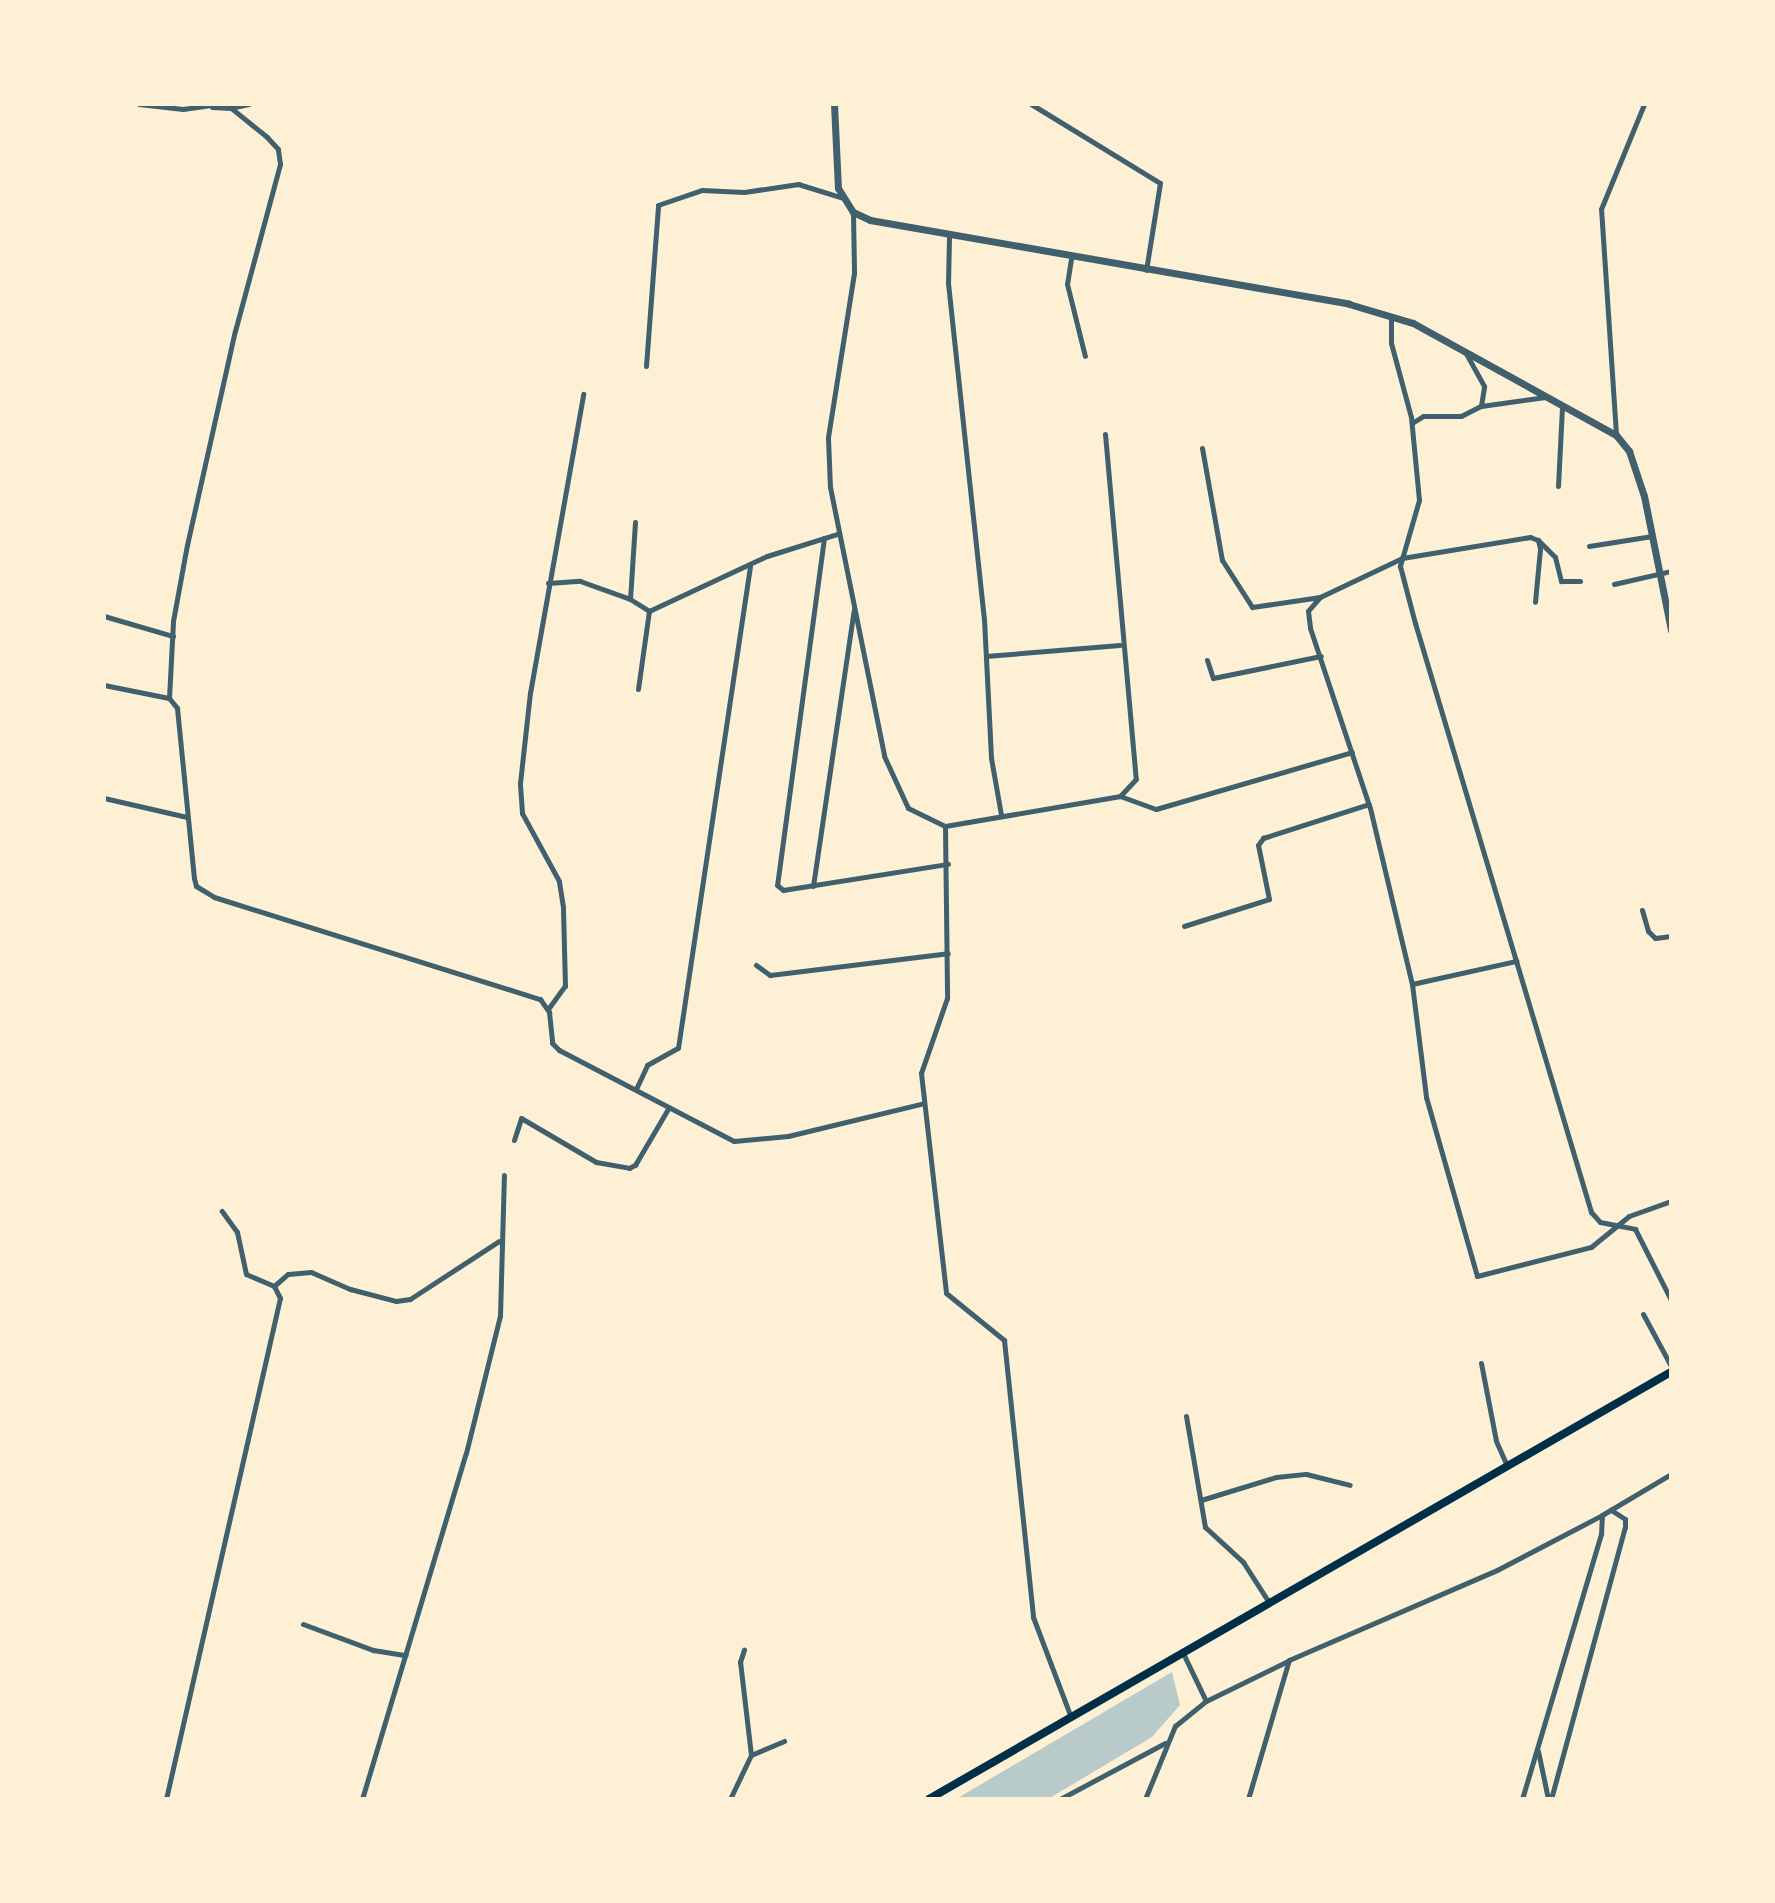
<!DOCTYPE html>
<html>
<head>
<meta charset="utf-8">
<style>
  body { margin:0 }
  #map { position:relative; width:1775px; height:1903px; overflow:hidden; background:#fdf0d5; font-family:Helvetica,sans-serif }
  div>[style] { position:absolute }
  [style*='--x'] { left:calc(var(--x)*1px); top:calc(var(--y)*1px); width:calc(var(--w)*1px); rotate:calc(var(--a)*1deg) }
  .green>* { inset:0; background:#b9caca }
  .minor>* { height:5px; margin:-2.5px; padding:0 2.5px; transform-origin:2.5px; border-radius:2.5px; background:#3f606c }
  .tertiary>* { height:7px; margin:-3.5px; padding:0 3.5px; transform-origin:3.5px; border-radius:3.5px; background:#3f606c }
  .secondary>* { height:8px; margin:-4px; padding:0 4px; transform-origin:4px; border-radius:4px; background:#003049 }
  span { translate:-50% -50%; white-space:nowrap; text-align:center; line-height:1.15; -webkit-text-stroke:6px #fdf0d5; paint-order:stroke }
  .frame { position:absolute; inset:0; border:106px solid #fdf0d5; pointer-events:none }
</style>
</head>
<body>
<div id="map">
  <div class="green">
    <div style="clip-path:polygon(1172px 1672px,1180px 1705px,1152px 1737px,1048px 1799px,956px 1799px)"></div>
  </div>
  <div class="minor">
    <div style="--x:139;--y:104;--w:44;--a:6.5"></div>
    <div style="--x:183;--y:109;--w:30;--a:-8"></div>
    <div style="--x:1031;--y:104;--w:151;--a:31.5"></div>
    <div style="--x:1160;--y:183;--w:88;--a:99.1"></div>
    <div style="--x:230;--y:108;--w:19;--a:-12"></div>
    <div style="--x:853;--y:213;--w:60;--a:89"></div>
    <div style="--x:854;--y:273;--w:167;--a:99"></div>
    <div style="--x:828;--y:438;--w:49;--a:87.7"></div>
    <div style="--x:830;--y:487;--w:274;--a:78.6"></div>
    <div style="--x:884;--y:756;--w:57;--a:65.2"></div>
    <div style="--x:908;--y:808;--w:41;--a:25.9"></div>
    <div style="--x:945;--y:826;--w:178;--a:-9.7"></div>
    <div style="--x:1120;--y:796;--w:38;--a:20"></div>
    <div style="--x:1156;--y:809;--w:204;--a:-16.2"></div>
    <div style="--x:949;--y:237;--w:46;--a:91.2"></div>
    <div style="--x:948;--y:283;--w:338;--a:83.9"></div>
    <div style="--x:984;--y:619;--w:139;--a:87.1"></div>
    <div style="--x:991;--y:758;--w:58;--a:80"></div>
    <div style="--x:1071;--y:259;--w:25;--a:99"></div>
    <div style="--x:1067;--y:284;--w:74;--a:76"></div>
    <div style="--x:1391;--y:317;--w:26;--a:90"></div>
    <div style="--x:1391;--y:343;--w:77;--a:74.9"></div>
    <div style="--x:1411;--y:417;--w:83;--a:84.5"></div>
    <div style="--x:1419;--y:500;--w:69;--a:106.1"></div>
    <div style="--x:1400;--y:566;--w:59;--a:75.3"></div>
    <div style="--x:1415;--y:623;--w:615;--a:73.36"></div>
    <div style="--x:1591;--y:1212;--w:13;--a:48"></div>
    <div style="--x:1600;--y:1222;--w:36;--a:11"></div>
    <div style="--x:1635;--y:1229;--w:80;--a:63.1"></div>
    <div style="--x:646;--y:366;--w:161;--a:-85.7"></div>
    <div style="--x:658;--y:205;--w:46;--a:-18.8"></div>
    <div style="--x:702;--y:190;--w:42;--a:2.7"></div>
    <div style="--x:744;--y:192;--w:55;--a:-8.4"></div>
    <div style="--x:798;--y:184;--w:47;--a:17.3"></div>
    <div style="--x:1481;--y:406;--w:65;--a:-8"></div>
    <div style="--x:1412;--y:423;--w:13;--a:-32"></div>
    <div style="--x:1423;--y:416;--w:38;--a:0"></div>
    <div style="--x:1461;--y:416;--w:22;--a:-27"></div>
    <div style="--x:1481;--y:406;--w:20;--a:-81"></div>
    <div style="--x:1484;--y:386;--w:39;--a:-119"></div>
    <div style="--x:1105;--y:434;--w:346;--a:84.9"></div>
    <div style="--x:1136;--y:779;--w:23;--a:133"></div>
    <div style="--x:1616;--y:434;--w:225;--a:-93.8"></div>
    <div style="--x:1601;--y:209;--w:113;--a:-67.7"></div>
    <div style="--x:1202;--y:448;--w:114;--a:79.9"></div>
    <div style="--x:1222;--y:560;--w:56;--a:57.4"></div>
    <div style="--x:1252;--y:607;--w:69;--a:-8.4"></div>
    <div style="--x:1320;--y:597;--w:91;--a:-25.4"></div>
    <div style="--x:1402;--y:558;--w:130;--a:-9.3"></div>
    <div style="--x:1530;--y:537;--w:9;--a:21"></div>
    <div style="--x:1538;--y:540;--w:9;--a:77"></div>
    <div style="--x:1540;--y:549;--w:53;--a:95.4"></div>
    <div style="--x:1558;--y:486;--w:80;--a:-87.1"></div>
    <div style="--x:635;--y:522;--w:77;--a:93.7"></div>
    <div style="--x:630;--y:599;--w:22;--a:32"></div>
    <div style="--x:824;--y:538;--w:350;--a:97.7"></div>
    <div style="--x:777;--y:885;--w:8;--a:40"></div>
    <div style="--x:783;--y:890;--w:167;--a:-9"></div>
    <div style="--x:1538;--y:540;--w:24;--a:45"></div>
    <div style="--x:1555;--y:557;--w:25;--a:76"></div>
    <div style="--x:1561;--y:581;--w:19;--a:0"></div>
    <div style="--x:1589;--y:546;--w:64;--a:-9"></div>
    <div style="--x:548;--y:583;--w:32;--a:-4"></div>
    <div style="--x:580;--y:581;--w:53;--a:19.8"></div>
    <div style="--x:1614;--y:584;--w:58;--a:-12.8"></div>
    <div style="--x:1320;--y:597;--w:18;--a:131"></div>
    <div style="--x:1308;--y:611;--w:17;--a:83"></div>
    <div style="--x:1310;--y:628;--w:190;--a:71.6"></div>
    <div style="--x:1370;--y:808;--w:181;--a:76.6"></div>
    <div style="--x:1412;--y:984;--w:114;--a:82.9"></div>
    <div style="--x:1426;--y:1097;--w:186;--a:74.1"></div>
    <div style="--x:1477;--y:1276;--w:118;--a:-14.3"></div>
    <div style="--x:1591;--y:1247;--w:49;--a:-39.2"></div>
    <div style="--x:1629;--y:1216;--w:45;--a:-19.7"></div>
    <div style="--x:104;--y:616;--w:72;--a:16.2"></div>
    <div style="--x:986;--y:656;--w:134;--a:-4.7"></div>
    <div style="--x:1207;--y:660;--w:19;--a:72"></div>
    <div style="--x:1213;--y:678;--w:110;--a:-11.5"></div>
    <div style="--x:104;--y:685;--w:66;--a:11.3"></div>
    <div style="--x:169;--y:698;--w:13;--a:51"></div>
    <div style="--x:177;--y:708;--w:171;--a:84.3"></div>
    <div style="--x:194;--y:878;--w:8;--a:76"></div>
    <div style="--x:196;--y:886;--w:21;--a:31"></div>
    <div style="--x:214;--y:897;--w:342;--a:17.4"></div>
    <div style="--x:540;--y:999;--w:16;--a:55"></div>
    <div style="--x:549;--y:1012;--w:31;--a:84"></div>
    <div style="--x:552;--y:1043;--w:10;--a:45"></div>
    <div style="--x:559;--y:1050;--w:197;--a:27.5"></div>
    <div style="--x:734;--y:1141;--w:54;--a:-5.3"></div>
    <div style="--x:788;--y:1136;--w:140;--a:-13.6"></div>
    <div style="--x:638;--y:689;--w:79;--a:-82"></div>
    <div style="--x:649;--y:611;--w:130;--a:-25"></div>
    <div style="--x:767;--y:556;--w:73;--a:-17.4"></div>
    <div style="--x:169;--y:698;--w:77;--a:-87"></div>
    <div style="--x:173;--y:621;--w:77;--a:-79.6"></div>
    <div style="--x:187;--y:545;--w:219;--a:-77.4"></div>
    <div style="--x:235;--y:331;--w:173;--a:-74.9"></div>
    <div style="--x:280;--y:164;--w:15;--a:-98"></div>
    <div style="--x:278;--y:149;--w:16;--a:-133"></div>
    <div style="--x:267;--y:137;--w:46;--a:-141.1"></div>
    <div style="--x:231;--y:108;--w:19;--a:-177"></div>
    <div style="--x:104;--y:798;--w:85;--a:12.9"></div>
    <div style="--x:945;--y:826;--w:172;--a:89.3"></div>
    <div style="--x:947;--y:998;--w:79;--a:109.1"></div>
    <div style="--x:921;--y:1073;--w:221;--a:83.5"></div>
    <div style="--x:946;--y:1293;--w:75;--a:39"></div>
    <div style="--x:1004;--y:1340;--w:279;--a:84"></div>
    <div style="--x:1033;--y:1617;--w:105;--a:69.3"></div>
    <div style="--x:813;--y:886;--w:279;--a:-81.6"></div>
    <div style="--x:1642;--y:910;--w:22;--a:74"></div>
    <div style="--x:1648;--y:931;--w:10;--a:45"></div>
    <div style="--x:1655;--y:938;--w:16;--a:-7"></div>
    <div style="--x:1184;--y:926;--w:89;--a:-17.6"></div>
    <div style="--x:1269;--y:899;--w:55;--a:-101.5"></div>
    <div style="--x:1258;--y:845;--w:9;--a:-54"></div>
    <div style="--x:1263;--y:838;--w:111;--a:-17.8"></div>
    <div style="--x:756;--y:965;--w:17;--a:36"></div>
    <div style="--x:770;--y:975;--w:179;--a:-7"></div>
    <div style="--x:1412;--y:984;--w:107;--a:-12.5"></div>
    <div style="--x:548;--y:1009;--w:29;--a:-54"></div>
    <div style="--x:565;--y:986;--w:79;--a:-91.5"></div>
    <div style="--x:563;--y:907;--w:26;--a:-99"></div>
    <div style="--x:559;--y:881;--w:77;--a:-118.6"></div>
    <div style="--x:522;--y:813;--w:30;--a:-94"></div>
    <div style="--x:520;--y:783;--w:91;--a:-83.7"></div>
    <div style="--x:530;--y:693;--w:304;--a:-79.9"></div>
    <div style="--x:636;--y:1089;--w:26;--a:-65"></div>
    <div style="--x:647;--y:1065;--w:35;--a:-29"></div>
    <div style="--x:678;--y:1048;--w:487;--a:-81.5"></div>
    <div style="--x:514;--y:1140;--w:23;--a:-72"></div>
    <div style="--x:521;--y:1118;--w:87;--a:30.4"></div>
    <div style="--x:596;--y:1162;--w:34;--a:10"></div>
    <div style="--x:629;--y:1168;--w:7;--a:-27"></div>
    <div style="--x:635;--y:1165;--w:67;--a:-59.6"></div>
    <div style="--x:274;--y:1286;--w:18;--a:-41"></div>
    <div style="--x:288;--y:1274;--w:23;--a:-5"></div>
    <div style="--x:311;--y:1272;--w:43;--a:23.6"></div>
    <div style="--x:350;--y:1289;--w:48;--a:14.6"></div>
    <div style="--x:396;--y:1301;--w:14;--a:-8"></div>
    <div style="--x:410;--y:1299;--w:106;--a:-33.1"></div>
    <div style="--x:1643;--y:1314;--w:59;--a:61.7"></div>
    <div style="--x:1481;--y:1363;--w:79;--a:79.1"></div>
    <div style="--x:1496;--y:1441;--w:27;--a:66"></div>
    <div style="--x:1186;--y:1416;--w:113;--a:80.3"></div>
    <div style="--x:1205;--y:1527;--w:52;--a:42.6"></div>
    <div style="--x:1243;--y:1562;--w:46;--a:57.3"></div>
    <div style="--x:1201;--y:1500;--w:78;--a:-17"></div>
    <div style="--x:1276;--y:1477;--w:30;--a:-6"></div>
    <div style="--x:1306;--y:1474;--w:45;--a:14"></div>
    <div style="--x:303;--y:1624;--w:75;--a:20.4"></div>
    <div style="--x:373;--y:1650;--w:33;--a:9"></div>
    <div style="--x:1182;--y:1651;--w:55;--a:64.4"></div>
    <div style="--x:1538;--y:1751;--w:49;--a:78.2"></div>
    <div style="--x:751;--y:1755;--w:36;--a:-23"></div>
    <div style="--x:166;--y:1799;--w:514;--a:-77.18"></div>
    <div style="--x:280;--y:1298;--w:13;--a:-117"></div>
    <div style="--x:274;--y:1286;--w:30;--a:-157"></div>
    <div style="--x:246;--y:1274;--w:43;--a:-102.1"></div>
    <div style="--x:237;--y:1232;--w:26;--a:-126"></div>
    <div style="--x:362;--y:1799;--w:361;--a:-73.3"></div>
    <div style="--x:466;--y:1453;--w:141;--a:-76.1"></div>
    <div style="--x:500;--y:1316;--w:141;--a:-88.4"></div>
    <div style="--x:730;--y:1799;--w:49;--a:-64.5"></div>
    <div style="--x:751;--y:1755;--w:94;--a:-96.7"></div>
    <div style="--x:740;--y:1662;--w:13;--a:-72"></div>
    <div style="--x:1060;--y:1799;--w:119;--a:-28.1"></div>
    <div style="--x:1145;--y:1799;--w:79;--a:-67.7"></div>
    <div style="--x:1175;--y:1726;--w:40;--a:-39"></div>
    <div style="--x:1206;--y:1701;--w:91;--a:-26"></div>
    <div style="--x:1248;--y:1799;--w:145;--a:-73.6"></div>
    <div style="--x:1289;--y:1660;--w:227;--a:-23.4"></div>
    <div style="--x:1497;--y:1570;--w:119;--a:-27.6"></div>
    <div style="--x:1522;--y:1799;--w:277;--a:-73.4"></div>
    <div style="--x:1601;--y:1534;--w:19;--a:-87"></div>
    <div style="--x:1602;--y:1515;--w:80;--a:-30.7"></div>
    <div style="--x:1551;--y:1799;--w:282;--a:-74.8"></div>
    <div style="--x:1625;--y:1527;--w:8;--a:-90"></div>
    <div style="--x:1625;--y:1519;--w:17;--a:-147"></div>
  </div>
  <div class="tertiary">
    <div style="--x:834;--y:104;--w:84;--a:87.3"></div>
    <div style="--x:838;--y:188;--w:28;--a:58"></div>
    <div style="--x:853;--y:212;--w:19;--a:25"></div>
    <div style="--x:870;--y:220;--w:486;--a:9.9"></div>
    <div style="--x:1349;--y:304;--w:67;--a:16.5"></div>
    <div style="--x:1413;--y:323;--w:232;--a:28.9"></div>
    <div style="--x:1616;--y:435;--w:21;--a:51"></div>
    <div style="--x:1629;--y:451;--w:47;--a:71.6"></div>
    <div style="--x:1644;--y:496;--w:137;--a:78.6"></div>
  </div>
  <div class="secondary">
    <div style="--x:929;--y:1799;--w:856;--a:-29.92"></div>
  </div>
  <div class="frame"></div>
</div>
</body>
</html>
